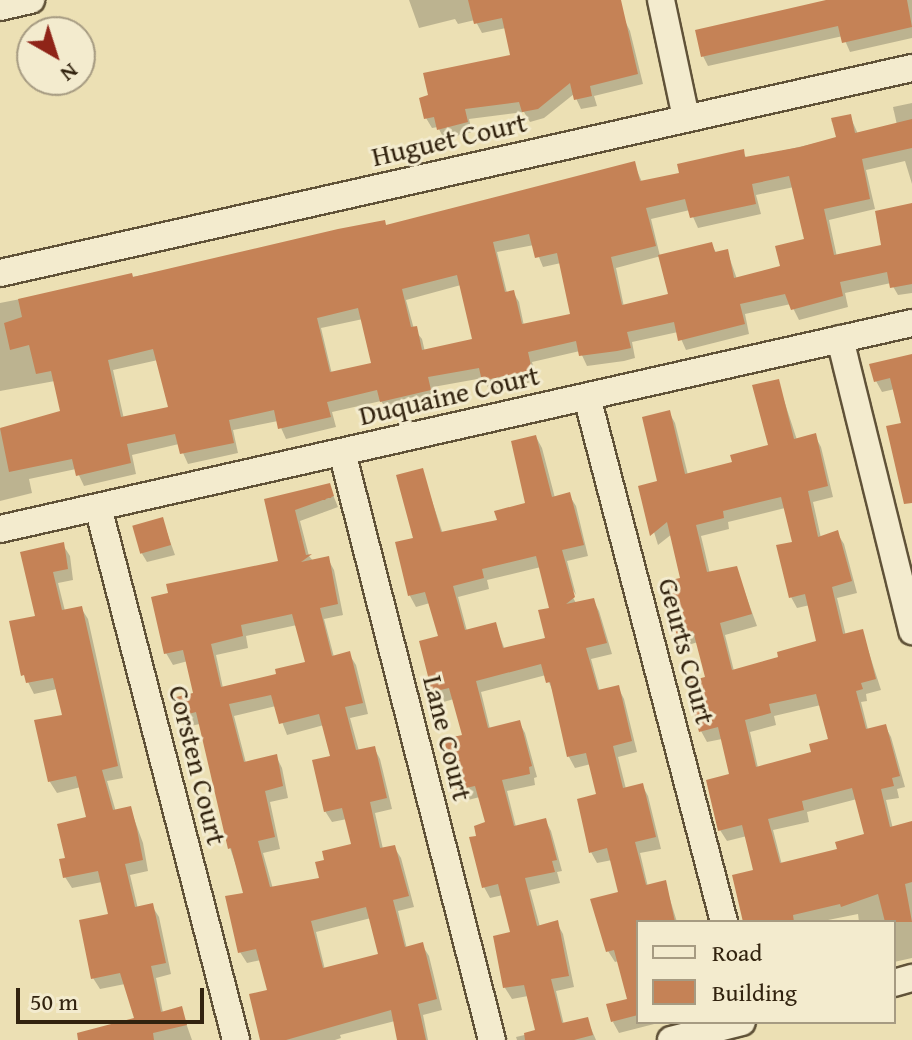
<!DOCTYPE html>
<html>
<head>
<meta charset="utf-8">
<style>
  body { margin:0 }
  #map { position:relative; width:912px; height:1040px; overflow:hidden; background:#ece0b4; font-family:"Gentium Book Plus",serif }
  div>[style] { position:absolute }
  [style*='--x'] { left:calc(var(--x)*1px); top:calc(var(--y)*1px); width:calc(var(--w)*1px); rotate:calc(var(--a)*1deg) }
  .shadow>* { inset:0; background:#0003 }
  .building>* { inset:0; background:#c58256; transform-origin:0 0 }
  .roads { filter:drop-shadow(2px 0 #605238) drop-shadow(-2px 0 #605238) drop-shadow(0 2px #605238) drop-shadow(0 -2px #605238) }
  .minor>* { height:26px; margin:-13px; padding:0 13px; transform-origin:13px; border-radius:13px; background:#f3ebce }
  span { translate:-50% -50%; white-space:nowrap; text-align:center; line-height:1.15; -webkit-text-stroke:6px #f3ebce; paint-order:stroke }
  .street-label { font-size:28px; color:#32230f }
  .legend { position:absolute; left:636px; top:920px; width:260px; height:104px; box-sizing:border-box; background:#f3ebce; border:2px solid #a69b82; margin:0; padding:10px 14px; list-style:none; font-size:24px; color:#32230f }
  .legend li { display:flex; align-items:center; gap:16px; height:40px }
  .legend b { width:40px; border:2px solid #a69b82 }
  .north { position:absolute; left:16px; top:16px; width:80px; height:80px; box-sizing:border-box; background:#f3ebce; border:2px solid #a69b82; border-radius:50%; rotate:141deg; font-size:22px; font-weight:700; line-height:32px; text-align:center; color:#32230f }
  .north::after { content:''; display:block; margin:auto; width:28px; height:36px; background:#8f2418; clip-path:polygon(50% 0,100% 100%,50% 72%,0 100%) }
  .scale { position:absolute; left:16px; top:988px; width:188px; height:36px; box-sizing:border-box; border:4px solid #32230f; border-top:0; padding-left:10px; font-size:24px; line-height:28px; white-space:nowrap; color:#32230f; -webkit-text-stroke:6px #f3ebce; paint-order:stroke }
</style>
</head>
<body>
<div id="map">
  <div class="shadow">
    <div style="clip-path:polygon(409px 0,595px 0,625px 21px,630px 31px,643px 84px,594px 96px,597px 106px,581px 109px,574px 94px,544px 118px,530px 122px,524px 112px,469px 119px,472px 132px,444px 139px,438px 127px,432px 128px,426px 118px,512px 56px,506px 28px,482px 33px,475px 20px,458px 24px,455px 19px,419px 28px)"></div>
    <div style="clip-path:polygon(837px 0,912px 0,912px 38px,850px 52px,843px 36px,708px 66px,703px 56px)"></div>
    <div style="clip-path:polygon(evenodd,912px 103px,912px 184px,905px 161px,866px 170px,875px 209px,829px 220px,837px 257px,884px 247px,912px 205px,912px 293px,898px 295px,891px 283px,845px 293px,848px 307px,799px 320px,791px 304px,745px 314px,749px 334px,686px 350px,678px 332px,632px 342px,635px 358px,624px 361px,587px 366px,580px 351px,532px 362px,537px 381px,490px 391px,483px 378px,433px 387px,436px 400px,388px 411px,381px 401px,332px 412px,336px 427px,286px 439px,278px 421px,233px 430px,238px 453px,188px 464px,179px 444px,132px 455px,136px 474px,84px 486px,76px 469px,29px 479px,32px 493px,0 501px,0 429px,63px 413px,55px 381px,0 391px,0 303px,387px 227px,634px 164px,642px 182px,681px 174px,743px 152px,747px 159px,838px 138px,850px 116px,858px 134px,897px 125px,893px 107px,912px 103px,794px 187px,807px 240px,782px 268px,737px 279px,727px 251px,717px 254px,711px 244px,660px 256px,651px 219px,690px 210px,698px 228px,761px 214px,756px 195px,794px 187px,912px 103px,534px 245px,543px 267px,561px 263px,572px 315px,524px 326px,519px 302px,513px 292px,507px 293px,497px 252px,534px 245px,912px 103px,661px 256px,670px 296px,624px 307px,616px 268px,661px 256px,912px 103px,461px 285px,475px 341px,425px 352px,422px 339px,414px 329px,406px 300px,461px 285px,912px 103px,363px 319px,374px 364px,332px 374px,321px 328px,363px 319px,912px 103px,158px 360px,170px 409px,124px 419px,113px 370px,158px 360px)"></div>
    <div style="clip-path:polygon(912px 356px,912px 487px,895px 389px,882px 392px,876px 381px)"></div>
    <div style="clip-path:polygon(evenodd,778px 382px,797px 440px,815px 436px,821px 447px,833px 497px,813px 502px,821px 538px,837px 533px,844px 544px,857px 593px,837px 598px,846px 636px,862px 631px,881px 690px,866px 694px,867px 701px,861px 702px,868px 730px,885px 726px,891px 737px,905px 787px,897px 789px,899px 798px,886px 800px,893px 829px,912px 829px,912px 958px,894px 962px,894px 922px,859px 922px,858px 914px,818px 922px,745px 922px,756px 872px,747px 836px,727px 841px,720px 830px,731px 775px,722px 739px,707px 742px,701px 731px,707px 679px,698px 642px,685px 646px,679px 635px,683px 579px,672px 534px,658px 545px,640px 487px,660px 482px,669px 412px,675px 423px,688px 475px,735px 463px,770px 447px,778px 382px,785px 508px,794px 543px,791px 597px,797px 608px,810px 605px,819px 643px,781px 659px,734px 671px,725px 635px,757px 626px,736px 568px,710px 574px,701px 536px,729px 529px,728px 522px,785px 508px,778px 382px,821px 705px,830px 741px,814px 753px,758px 768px,750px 732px,776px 725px,774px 716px,821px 705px,778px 382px,857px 799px,866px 836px,840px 851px,782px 865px,773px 830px,809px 822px,807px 812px,857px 799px)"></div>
    <div style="clip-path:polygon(evenodd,536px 437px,542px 448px,555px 498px,569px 495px,576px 506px,588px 556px,567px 561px,576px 595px,571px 587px,568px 589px,576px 603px,593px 600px,599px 611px,612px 654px,591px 659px,600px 692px,618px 687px,624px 699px,637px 752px,618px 757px,626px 789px,642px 785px,648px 796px,661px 849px,640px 853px,648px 887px,665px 883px,677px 922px,638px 922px,638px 1022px,662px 1022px,619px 1033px,613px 1022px,629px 1000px,619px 961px,615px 962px,608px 951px,620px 893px,612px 860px,597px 863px,591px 852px,599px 796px,591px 764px,575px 768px,569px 757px,554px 694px,546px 675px,481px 692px,490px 729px,519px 722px,525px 733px,537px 777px,534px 778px,535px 785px,507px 791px,516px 827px,545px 820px,551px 831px,562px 871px,557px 872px,560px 883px,530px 890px,540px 927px,557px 923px,563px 934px,574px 987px,556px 991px,564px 1025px,587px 1019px,596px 1040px,517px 1040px,516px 1037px,537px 1032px,528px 996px,512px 999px,505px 988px,512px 933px,503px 895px,490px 898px,484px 887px,479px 838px,487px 824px,480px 797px,464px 801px,458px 789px,464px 736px,454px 699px,440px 703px,434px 691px,440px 638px,430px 603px,416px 607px,410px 596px,422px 471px,443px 534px,499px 522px,528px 505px,536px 437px,541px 567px,552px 609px,548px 639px,505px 650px,495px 624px,467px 631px,458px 597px,489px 589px,487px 580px,541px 567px)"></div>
    <div style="clip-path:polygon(evenodd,329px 485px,338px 507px,300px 521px,309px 556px,314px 562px,328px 559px,334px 570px,343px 615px,324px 619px,334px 657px,349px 654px,356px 665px,368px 714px,350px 718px,359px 751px,374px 748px,380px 759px,392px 809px,375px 813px,383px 849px,394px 847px,401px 858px,414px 907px,398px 911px,407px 949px,422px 945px,429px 956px,442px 1010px,423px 1015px,428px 1040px,399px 1040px,395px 1021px,340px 1035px,341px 1038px,335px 1040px,262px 1040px,269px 992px,261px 960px,247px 963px,240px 952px,246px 894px,230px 848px,200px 724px,185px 727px,178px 716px,196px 695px,188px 661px,173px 665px,166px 653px,280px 562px,266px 500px,329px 485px,297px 625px,307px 663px,279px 675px,223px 688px,216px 655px,248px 648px,246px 636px,297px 625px,329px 485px,276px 706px,287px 735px,324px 725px,332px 758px,325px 811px,332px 822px,347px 819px,353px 846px,321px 879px,273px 889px,263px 853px,280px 849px,270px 802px,288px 798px,282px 768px,276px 756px,246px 763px,234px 716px,276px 706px,329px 485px,371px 918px,381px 955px,325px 970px,316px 932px,371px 918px)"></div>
    <div style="clip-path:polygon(162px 519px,175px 555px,147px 562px,141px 552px)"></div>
    <div style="clip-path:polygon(63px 545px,70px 556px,73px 580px,58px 583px,65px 611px,81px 608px,88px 619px,123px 778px,107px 781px,116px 812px,130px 808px,143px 843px,148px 871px,130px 875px,138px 909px,152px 906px,159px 917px,171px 974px,156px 978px,163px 1013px,181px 1009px,192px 1040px,113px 1040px,137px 1020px,125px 984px,100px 989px,93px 978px,110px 915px,102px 882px,72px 888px,65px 877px,67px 860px,89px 818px,81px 787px,57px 793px,50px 782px,36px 722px,64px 716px,57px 689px,34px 694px,28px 682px,38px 617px,22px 553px)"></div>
  </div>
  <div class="building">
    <div style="clip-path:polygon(468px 0,621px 0,638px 74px,590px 86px,592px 96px,574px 100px,570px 83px,538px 109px,522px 112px,519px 102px,465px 109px,468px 122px,437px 130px,434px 117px,424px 119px,419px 98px,428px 95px,423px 73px,510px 55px,502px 18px,474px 24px)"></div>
    <div style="clip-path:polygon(826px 0,907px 0,912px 27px,842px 43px,838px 26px,701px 57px,695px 30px)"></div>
    <div style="clip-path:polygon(evenodd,851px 114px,855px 133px,912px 119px,912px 148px,862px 159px,870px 199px,824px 209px,834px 255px,881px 245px,875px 211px,912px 203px,912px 284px,890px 288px,887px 272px,840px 282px,843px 296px,791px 310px,785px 294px,740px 304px,745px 324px,678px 341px,674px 322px,627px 332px,631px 348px,617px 351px,579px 356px,576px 341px,528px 352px,532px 370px,482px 381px,479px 368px,428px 377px,431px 390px,380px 402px,377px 390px,327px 402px,331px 417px,278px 429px,274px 410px,229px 420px,234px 443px,180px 454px,175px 434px,127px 444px,131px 463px,76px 476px,72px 459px,9px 472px,0 428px,60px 411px,51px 371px,36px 374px,29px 345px,10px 350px,4px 323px,22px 317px,18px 299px,132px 273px,133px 277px,338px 229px,385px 220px,386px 225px,635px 161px,640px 181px,679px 173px,677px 164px,744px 149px,745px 157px,800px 147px,836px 137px,831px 118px,851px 114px,789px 176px,804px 239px,775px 246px,780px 266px,734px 278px,728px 249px,715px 252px,712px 242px,658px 255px,668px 294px,622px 305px,611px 257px,656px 246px,646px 208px,685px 199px,690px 218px,756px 204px,752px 184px,789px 176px,851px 114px,529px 234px,535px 258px,557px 253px,570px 314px,522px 324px,514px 290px,505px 292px,493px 242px,529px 234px,851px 114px,457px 275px,472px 339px,422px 350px,417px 326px,411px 327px,402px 289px,457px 275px,851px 114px,358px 308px,371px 363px,330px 372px,317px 318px,358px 308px,851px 114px,153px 349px,168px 407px,121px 417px,108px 360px,153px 349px)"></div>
    <div style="clip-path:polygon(912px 354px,912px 503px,904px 504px,886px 426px,901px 423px,890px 378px,874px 382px,869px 364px)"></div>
    <div style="clip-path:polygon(evenodd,779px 379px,794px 439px,816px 433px,828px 486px,808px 491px,818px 537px,838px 530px,852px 581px,832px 587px,843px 634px,863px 629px,876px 679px,861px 683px,863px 689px,856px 691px,866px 729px,886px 724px,900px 776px,892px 778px,894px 786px,881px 789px,890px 827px,912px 821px,912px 882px,905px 884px,912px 922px,885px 922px,878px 894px,841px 907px,840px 904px,793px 915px,794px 922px,743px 922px,732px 875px,753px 870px,742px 825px,718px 831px,706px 780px,729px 774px,718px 727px,699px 732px,686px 682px,705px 677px,693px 631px,677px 636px,662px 582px,680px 578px,667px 522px,650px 536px,638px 486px,657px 481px,642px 417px,670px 410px,685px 474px,732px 462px,730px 455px,768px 445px,752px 385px,779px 379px,781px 497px,792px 542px,776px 545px,789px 598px,805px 594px,816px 641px,777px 652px,778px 657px,732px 670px,720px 623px,752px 614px,737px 566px,707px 572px,696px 525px,724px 518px,723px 511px,781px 497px,779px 379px,816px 694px,828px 739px,809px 744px,811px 752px,756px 767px,745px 720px,771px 713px,769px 704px,816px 694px,779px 379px,852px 788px,864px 834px,835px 842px,837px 849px,780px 863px,768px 819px,804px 810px,802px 801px,852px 788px)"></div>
    <div style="clip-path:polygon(evenodd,536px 435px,552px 497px,570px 492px,584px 545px,562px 550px,575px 597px,566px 604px,594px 598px,607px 643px,586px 648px,598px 690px,619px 685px,632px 741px,613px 746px,623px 788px,643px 783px,656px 837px,635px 842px,646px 885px,666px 880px,675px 922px,638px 922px,638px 1015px,611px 1022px,606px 1004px,627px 999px,614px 950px,606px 952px,590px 899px,618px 892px,607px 848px,589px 853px,577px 799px,596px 794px,586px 753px,567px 757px,550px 682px,546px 683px,541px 664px,476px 681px,488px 728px,520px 720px,532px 766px,529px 767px,530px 774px,502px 780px,514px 826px,546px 818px,557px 860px,552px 861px,555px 872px,525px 878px,537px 926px,558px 920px,569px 976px,551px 979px,562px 1023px,588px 1017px,593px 1035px,574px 1040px,525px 1040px,524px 1033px,535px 1030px,524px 985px,503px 988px,493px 936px,510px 932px,498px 884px,482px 888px,469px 837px,476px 836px,474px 826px,485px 822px,475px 786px,456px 790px,444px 739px,462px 735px,449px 688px,432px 692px,419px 641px,438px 636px,425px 592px,408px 596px,395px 542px,413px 538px,396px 475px,423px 468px,441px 532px,497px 520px,494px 511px,525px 503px,511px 441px,536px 435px,536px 556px,549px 608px,538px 610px,545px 638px,503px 648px,496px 622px,465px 630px,453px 586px,484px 578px,482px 569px,536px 556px)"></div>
    <div style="clip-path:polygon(evenodd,330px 483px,334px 496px,295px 510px,306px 555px,312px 554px,301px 562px,329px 556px,338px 604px,320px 608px,332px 656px,350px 651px,363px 703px,345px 707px,356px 750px,375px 746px,387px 798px,370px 802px,380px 848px,395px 845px,409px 896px,393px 900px,405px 947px,423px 942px,437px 999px,418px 1004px,426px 1040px,397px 1040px,391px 1010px,286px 1040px,260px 1040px,249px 994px,267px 990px,256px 949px,238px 953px,225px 896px,243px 893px,231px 848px,228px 849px,196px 712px,177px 717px,172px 698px,193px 693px,183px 650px,164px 654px,151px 597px,168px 593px,166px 584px,278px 561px,264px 499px,330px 483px,292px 614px,305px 662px,275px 669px,276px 674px,221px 687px,211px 644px,243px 636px,241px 625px,292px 614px,330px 483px,271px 695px,279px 724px,319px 714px,330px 756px,312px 760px,324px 812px,342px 808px,351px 844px,322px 851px,324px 860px,315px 862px,319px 878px,270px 887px,258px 841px,275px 837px,265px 791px,283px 786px,277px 754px,244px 762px,229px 704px,271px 695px,330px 483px,366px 907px,378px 954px,323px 968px,311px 921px,366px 907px)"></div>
    <div style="left:163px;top:517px;width:29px;height:32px;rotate:74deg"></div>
    <div style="clip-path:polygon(64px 542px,68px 569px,53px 572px,62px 610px,82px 606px,118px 766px,102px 770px,113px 810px,131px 806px,137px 829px,143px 860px,125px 864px,135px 907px,153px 903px,166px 963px,151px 966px,161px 1012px,182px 1006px,187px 1025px,153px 1033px,154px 1040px,78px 1040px,77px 1033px,134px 1018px,120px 973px,91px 979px,79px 920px,108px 914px,98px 871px,63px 878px,59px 859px,65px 858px,57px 824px,86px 817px,76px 776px,48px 782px,34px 720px,62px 715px,53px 678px,26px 683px,24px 675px,21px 676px,9px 621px,35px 616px,20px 552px)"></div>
  </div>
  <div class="roads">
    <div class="minor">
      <div style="--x:661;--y:0;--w:121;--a:78"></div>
      <div style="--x:0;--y:7;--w:32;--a:-13"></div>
      <div style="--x:0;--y:273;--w:935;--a:-12.67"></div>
      <div style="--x:840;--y:339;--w:301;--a:76.1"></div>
      <div style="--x:587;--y:397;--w:543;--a:75.37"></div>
      <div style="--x:342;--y:452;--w:607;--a:75.69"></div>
      <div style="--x:98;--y:507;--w:551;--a:75.48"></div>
      <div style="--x:0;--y:529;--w:935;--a:-12.73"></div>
      <div style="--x:894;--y:983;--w:19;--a:-16"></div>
      <div style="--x:671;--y:1040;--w:73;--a:-14.2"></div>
    </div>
  </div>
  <div class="street-label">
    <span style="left:449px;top:139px;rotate:-13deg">Huguet Court</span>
    <span style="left:449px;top:395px;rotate:-13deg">Duquaine Court</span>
    <span style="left:687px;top:651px;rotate:75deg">Geurts Court</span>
    <span style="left:448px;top:738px;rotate:76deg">Lane Court</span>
    <span style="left:198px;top:765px;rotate:76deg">Corsten Court</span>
  </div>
  <ul class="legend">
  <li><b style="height:10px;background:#f3ebce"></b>Road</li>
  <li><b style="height:22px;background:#c58256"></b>Building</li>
  </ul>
  <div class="north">N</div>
  <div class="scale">50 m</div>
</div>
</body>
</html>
